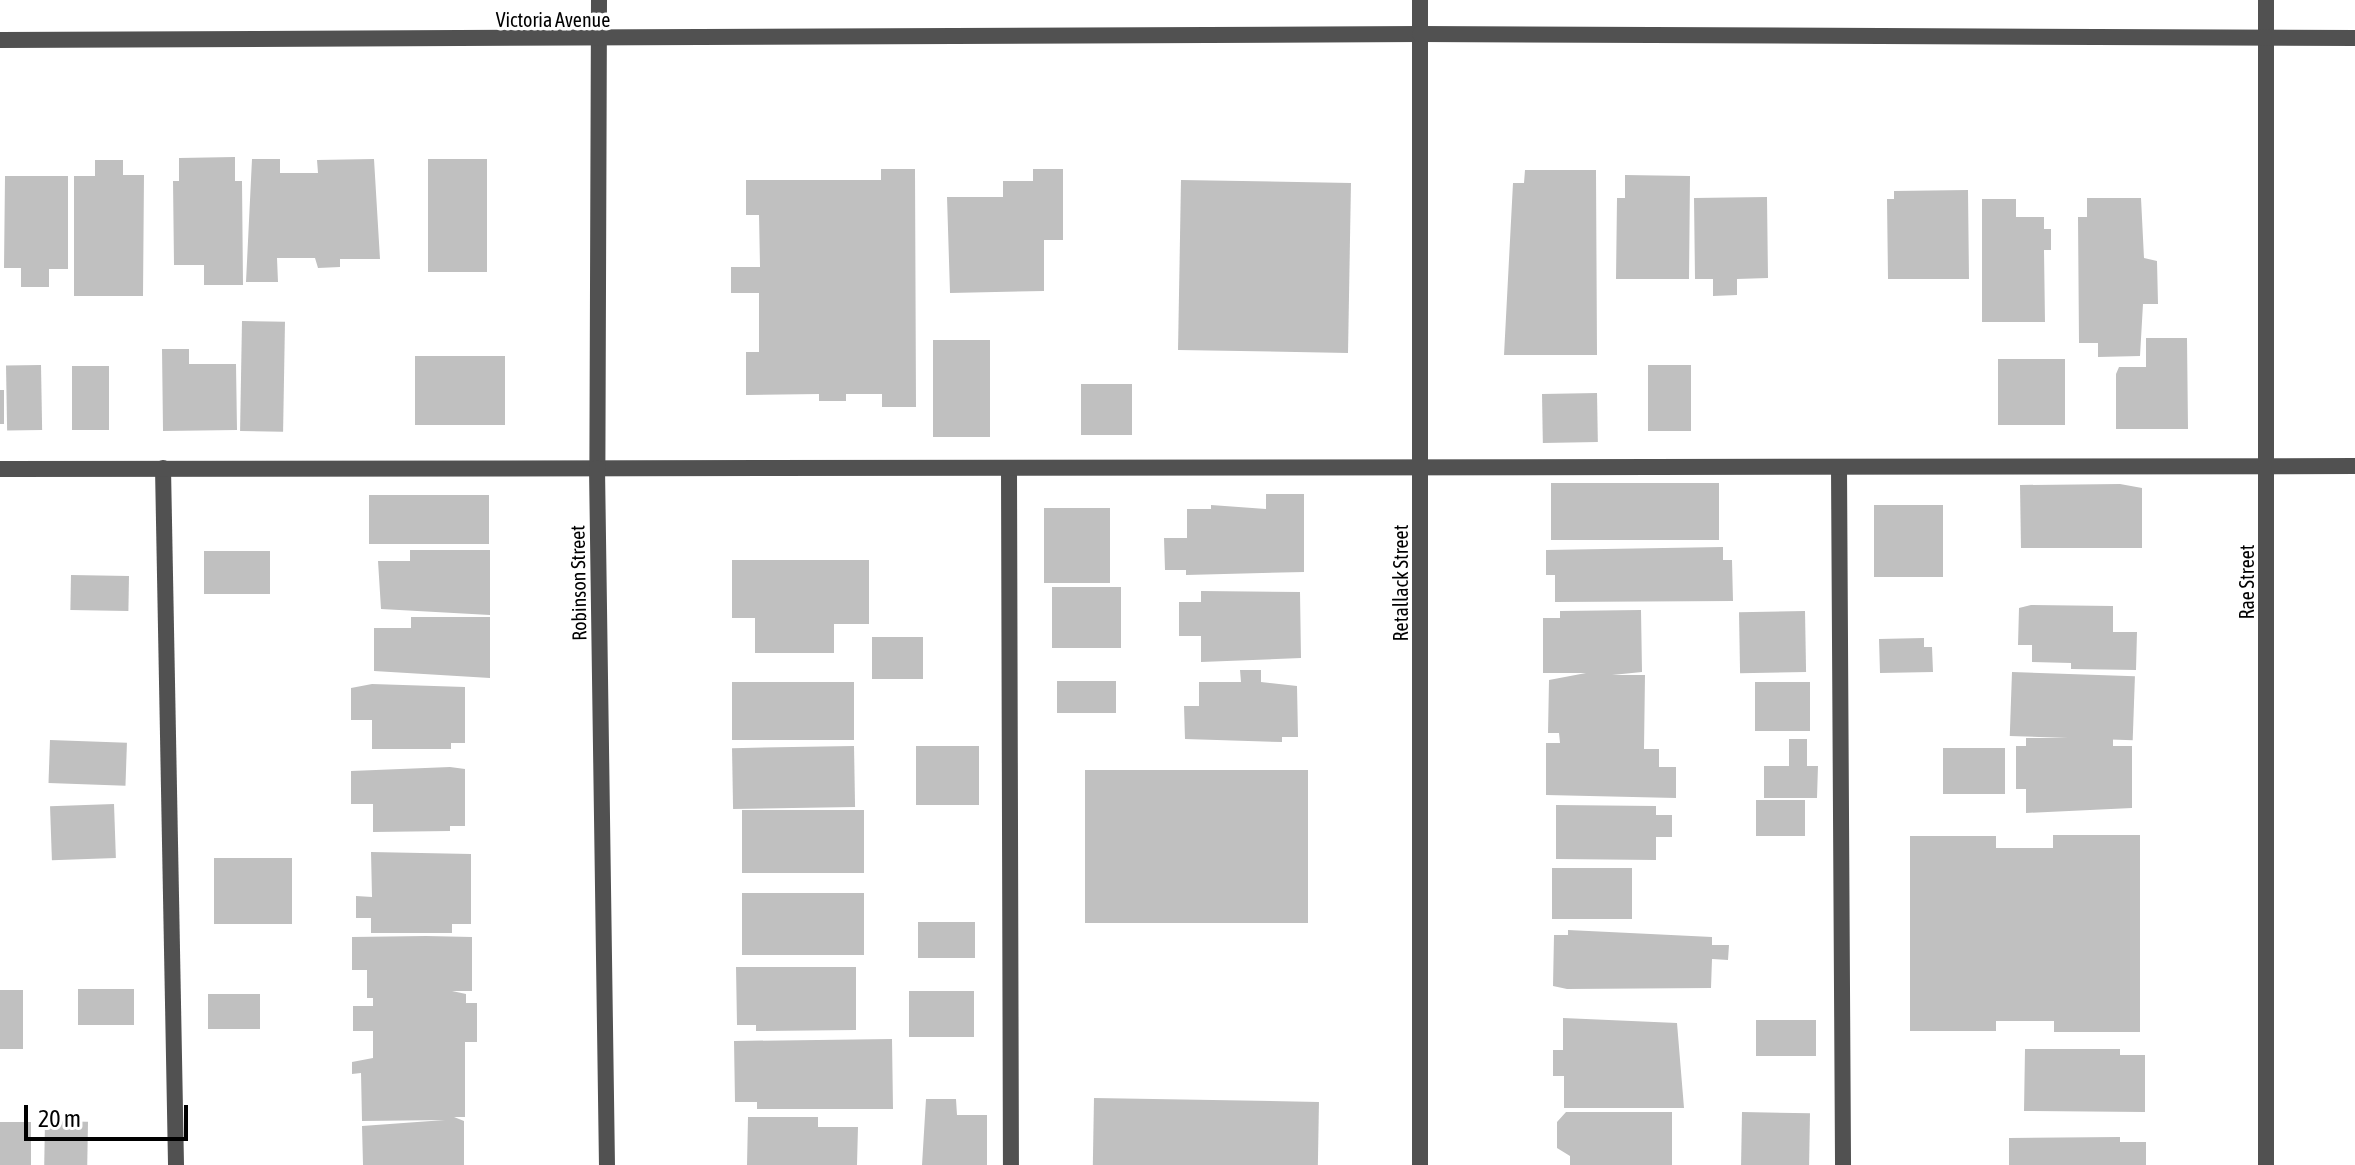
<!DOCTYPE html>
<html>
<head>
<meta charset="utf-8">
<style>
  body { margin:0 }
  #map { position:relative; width:2355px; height:1165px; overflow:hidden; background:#fff; font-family:"Asap Condensed",sans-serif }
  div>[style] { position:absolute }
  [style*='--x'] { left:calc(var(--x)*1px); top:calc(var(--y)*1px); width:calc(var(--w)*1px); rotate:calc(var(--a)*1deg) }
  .building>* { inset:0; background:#c0c0c0; transform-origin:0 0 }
  .service>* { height:16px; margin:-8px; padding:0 8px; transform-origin:8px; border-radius:8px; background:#515151 }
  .minor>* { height:16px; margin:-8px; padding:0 8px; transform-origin:8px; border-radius:8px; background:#515151 }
  .tertiary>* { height:16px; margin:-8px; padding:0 8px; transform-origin:8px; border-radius:8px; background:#515151 }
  span { translate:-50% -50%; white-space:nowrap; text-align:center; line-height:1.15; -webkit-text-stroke:7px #fff; paint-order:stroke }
  .street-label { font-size:20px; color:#000 }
  .scale { position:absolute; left:24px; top:1105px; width:164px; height:36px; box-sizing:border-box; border:4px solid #000; border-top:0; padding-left:10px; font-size:24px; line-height:28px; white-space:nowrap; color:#000; -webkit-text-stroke:6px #fff; paint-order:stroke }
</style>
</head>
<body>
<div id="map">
  <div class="building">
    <div style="clip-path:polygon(235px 157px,235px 181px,242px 181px,243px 285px,204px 285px,204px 265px,174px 265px,173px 181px,179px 181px,179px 158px)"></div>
    <div style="clip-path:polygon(252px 159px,280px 159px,280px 173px,318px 173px,317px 160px,374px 159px,380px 259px,340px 259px,340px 267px,318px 268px,315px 258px,277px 258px,278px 282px,246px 282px)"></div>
    <div style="left:428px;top:159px;width:59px;height:113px"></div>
    <div style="clip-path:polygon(95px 160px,123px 160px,123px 175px,144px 175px,143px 296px,74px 296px,74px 176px,95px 176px)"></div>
    <div style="clip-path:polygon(881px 169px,915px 169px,916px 407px,882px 407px,882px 394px,846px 394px,846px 401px,819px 401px,819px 394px,746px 395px,746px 352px,759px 352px,759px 293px,731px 293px,731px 267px,760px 267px,759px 215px,746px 215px,746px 180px,881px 180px)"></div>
    <div style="clip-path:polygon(1033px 169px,1063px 169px,1063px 240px,1044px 240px,1044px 291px,950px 293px,947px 197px,1003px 197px,1003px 181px,1033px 181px)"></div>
    <div style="clip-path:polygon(1525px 170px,1596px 170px,1597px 355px,1504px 355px,1513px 183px,1524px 183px)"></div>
    <div style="clip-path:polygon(1625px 175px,1690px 176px,1689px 279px,1616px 279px,1617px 198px,1625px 198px)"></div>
    <div style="clip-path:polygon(5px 176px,68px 176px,68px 269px,49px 269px,49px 287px,21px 287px,21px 268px,4px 268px)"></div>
    <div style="left:1181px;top:180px;width:170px;height:170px;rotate:1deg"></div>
    <div style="clip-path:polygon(1968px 190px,1969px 279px,1888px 279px,1887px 199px,1894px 199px,1894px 191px)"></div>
    <div style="clip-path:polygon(1767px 197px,1768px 278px,1737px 279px,1737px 295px,1713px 296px,1713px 279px,1695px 279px,1694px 198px)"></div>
    <div style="clip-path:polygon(2087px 198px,2141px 198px,2144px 258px,2157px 261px,2158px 304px,2143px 304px,2140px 356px,2098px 357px,2098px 343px,2079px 343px,2078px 217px,2087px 217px)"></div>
    <div style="clip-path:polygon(1982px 199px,2016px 199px,2016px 217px,2044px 217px,2044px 229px,2051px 229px,2051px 250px,2044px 250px,2045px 322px,1982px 322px)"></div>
    <div style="left:242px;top:321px;width:43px;height:110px;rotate:1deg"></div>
    <div style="clip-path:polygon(2146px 338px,2187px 338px,2188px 429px,2116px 429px,2116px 374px,2119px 367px,2146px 367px)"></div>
    <div style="left:933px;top:340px;width:57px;height:97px"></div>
    <div style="clip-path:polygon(162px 349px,189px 349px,189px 364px,236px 364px,237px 430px,163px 431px)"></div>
    <div style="left:415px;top:356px;width:90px;height:69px"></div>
    <div style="left:1998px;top:359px;width:67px;height:66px"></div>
    <div style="left:41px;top:365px;width:65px;height:35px;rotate:89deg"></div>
    <div style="left:1648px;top:365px;width:43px;height:66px"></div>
    <div style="left:72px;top:366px;width:37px;height:64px"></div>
    <div style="left:1081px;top:384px;width:51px;height:51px"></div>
    <div style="left:0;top:390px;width:4px;height:34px"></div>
    <div style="left:1597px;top:393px;width:49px;height:55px;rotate:89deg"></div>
    <div style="left:1551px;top:483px;width:168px;height:57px"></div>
    <div style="clip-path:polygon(2120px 484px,2142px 488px,2142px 548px,2021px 548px,2020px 485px)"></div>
    <div style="clip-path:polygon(1266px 494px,1304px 494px,1304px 572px,1186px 575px,1186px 570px,1165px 570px,1164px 538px,1187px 538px,1187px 509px,1211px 509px,1211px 505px,1266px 509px)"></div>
    <div style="left:369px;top:495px;width:120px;height:49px"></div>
    <div style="left:1943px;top:505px;width:72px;height:69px;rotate:90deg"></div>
    <div style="left:1044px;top:508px;width:66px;height:75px"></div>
    <div style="clip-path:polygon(1723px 547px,1723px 560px,1732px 560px,1733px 601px,1555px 602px,1555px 575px,1546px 575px,1546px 550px)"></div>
    <div style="clip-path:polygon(410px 550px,490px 550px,490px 615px,381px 609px,378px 561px,410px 561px)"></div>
    <div style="left:204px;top:551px;width:66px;height:43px"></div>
    <div style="clip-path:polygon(732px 560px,869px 560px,869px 624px,834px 624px,834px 653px,755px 653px,755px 618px,732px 618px)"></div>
    <div style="left:71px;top:575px;width:58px;height:35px;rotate:1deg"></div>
    <div style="left:1052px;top:587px;width:69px;height:61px"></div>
    <div style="clip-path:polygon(1201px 591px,1300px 592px,1301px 658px,1201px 662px,1201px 636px,1179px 636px,1179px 602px,1201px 602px)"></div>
    <div style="clip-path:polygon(2031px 605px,2113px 606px,2113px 632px,2137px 632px,2136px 670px,2071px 669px,2071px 663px,2032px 662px,2032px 645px,2018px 645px,2019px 608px)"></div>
    <div style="clip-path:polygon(1641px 610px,1642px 672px,1612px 675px,1645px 675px,1644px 749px,1659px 749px,1659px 767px,1676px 767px,1676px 798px,1546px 795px,1546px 743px,1560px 743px,1559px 733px,1548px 733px,1549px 680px,1586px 673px,1543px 673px,1543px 618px,1560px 618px,1560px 611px)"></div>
    <div style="left:1805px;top:611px;width:61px;height:66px;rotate:89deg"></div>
    <div style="clip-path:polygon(411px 617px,490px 617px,490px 678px,374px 671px,374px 628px,411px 628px)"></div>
    <div style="left:872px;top:637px;width:51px;height:42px"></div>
    <div style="clip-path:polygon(1924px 638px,1924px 647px,1932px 647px,1933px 672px,1880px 673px,1879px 639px)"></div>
    <div style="clip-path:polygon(1240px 670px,1261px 670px,1261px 682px,1297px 686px,1298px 737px,1282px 737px,1282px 742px,1185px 739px,1184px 706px,1199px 706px,1199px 682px,1241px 682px)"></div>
    <div style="left:2012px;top:672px;width:123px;height:64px;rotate:2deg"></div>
    <div style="left:1057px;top:681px;width:59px;height:32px"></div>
    <div style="left:732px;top:682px;width:122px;height:58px"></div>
    <div style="left:1755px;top:682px;width:55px;height:49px"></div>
    <div style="clip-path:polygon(372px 684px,465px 687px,465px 743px,451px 743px,451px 749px,372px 749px,372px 720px,351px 720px,351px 688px)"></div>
    <div style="clip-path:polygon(2026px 738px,2113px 738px,2113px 746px,2132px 746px,2132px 808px,2026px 813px,2026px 789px,2016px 789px,2016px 746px,2026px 746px)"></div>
    <div style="clip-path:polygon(1789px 739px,1807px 739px,1807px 766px,1818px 766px,1817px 798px,1764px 798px,1764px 766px,1789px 766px)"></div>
    <div style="left:50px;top:740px;width:77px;height:43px;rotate:2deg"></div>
    <div style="left:854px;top:746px;width:61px;height:122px;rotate:89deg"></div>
    <div style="left:916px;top:746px;width:63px;height:59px"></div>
    <div style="left:1943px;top:748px;width:62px;height:46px"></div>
    <div style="clip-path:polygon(450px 767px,465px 769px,465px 826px,450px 826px,450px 831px,373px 832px,373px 804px,351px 804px,351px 771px)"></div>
    <div style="left:1308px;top:770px;width:153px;height:223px;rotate:90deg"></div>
    <div style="left:1756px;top:800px;width:49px;height:36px"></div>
    <div style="left:114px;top:804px;width:54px;height:64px;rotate:88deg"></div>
    <div style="clip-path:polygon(1556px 805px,1656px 806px,1656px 815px,1672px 815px,1672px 837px,1656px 837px,1656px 860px,1556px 859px)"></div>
    <div style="left:864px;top:810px;width:63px;height:122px;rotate:90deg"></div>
    <div style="clip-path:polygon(2053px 835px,2140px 835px,2140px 1032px,2054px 1032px,2054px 1021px,1996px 1021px,1996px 1031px,1910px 1031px,1910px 836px,1996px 836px,1996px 848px,2053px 848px)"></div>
    <div style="clip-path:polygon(371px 852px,471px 854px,471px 924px,452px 924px,452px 933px,371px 933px,371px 918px,356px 918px,356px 896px,372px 897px)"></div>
    <div style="left:214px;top:858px;width:78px;height:66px"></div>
    <div style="left:1552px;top:868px;width:80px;height:51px"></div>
    <div style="left:742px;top:893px;width:122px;height:62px"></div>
    <div style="left:975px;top:922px;width:36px;height:57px;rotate:90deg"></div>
    <div style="clip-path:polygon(1568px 930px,1712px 937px,1712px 945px,1729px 945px,1728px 960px,1712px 959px,1711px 988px,1567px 989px,1553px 986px,1554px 935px,1568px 935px)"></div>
    <div style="clip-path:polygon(426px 936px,472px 937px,472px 991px,452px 991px,466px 994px,466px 1003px,477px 1003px,477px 1042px,465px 1042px,465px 1117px,454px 1117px,464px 1121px,464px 1165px,363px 1165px,362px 1126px,445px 1120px,362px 1121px,361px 1073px,352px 1074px,352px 1062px,373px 1058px,373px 1031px,353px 1031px,353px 1006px,373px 1006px,373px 998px,367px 998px,367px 970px,352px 970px,352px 937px)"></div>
    <div style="clip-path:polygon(736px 967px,856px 967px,856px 1030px,756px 1031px,756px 1025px,737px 1025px)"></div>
    <div style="left:78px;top:989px;width:56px;height:36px"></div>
    <div style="left:0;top:990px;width:23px;height:59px"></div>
    <div style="left:974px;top:991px;width:46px;height:65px;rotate:90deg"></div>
    <div style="left:260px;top:994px;width:35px;height:52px;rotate:90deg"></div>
    <div style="clip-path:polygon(1563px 1018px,1677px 1023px,1684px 1108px,1564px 1108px,1564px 1076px,1553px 1076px,1553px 1050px,1563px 1050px)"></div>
    <div style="left:1816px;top:1020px;width:36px;height:60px;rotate:90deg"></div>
    <div style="clip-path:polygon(892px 1039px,893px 1109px,757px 1109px,757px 1102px,735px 1102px,734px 1041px)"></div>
    <div style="clip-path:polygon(2025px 1049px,2120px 1049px,2120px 1055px,2145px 1055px,2145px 1112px,2024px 1111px)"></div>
    <div style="left:1094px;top:1098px;width:225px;height:67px;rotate:1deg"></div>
    <div style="clip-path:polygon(926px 1099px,956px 1099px,957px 1115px,987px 1115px,987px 1165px,922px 1165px)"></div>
    <div style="clip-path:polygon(1566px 1112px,1672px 1112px,1672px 1165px,1570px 1165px,1570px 1156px,1557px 1148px,1557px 1122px)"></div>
    <div style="left:1742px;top:1112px;width:68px;height:53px;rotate:1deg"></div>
    <div style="clip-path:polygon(748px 1117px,818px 1117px,818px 1127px,858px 1127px,857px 1165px,747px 1165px)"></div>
    <div style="left:45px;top:1121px;width:43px;height:44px;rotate:1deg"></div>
    <div style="left:0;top:1122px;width:31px;height:43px"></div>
    <div style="clip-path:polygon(2120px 1137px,2120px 1142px,2146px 1142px,2146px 1165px,2009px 1165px,2009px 1138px)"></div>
  </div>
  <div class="service">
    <div style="--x:1839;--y:467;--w:698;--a:89.67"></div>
    <div style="--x:163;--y:468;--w:697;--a:88.93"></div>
    <div style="--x:1009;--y:468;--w:697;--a:89.84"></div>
    <div style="--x:0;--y:469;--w:2355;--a:-0.07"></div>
  </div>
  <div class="minor">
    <div style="--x:599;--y:0;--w:468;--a:90.2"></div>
    <div style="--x:597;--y:468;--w:697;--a:89.18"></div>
    <div style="--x:1420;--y:0;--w:1165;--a:90"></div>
    <div style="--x:2266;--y:0;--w:1165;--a:90"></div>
  </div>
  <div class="tertiary">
    <div style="--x:0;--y:40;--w:1420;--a:-0.24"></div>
    <div style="--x:1420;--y:34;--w:935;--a:0.25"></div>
  </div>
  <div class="street-label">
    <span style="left:553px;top:19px">Victoria Avenue</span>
    <span style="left:2246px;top:582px;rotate:-90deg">Rae Street</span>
    <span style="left:578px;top:583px;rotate:-91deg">Robinson Street</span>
    <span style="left:1400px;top:583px;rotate:-90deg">Retallack Street</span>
  </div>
  <div class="scale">20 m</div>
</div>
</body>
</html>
